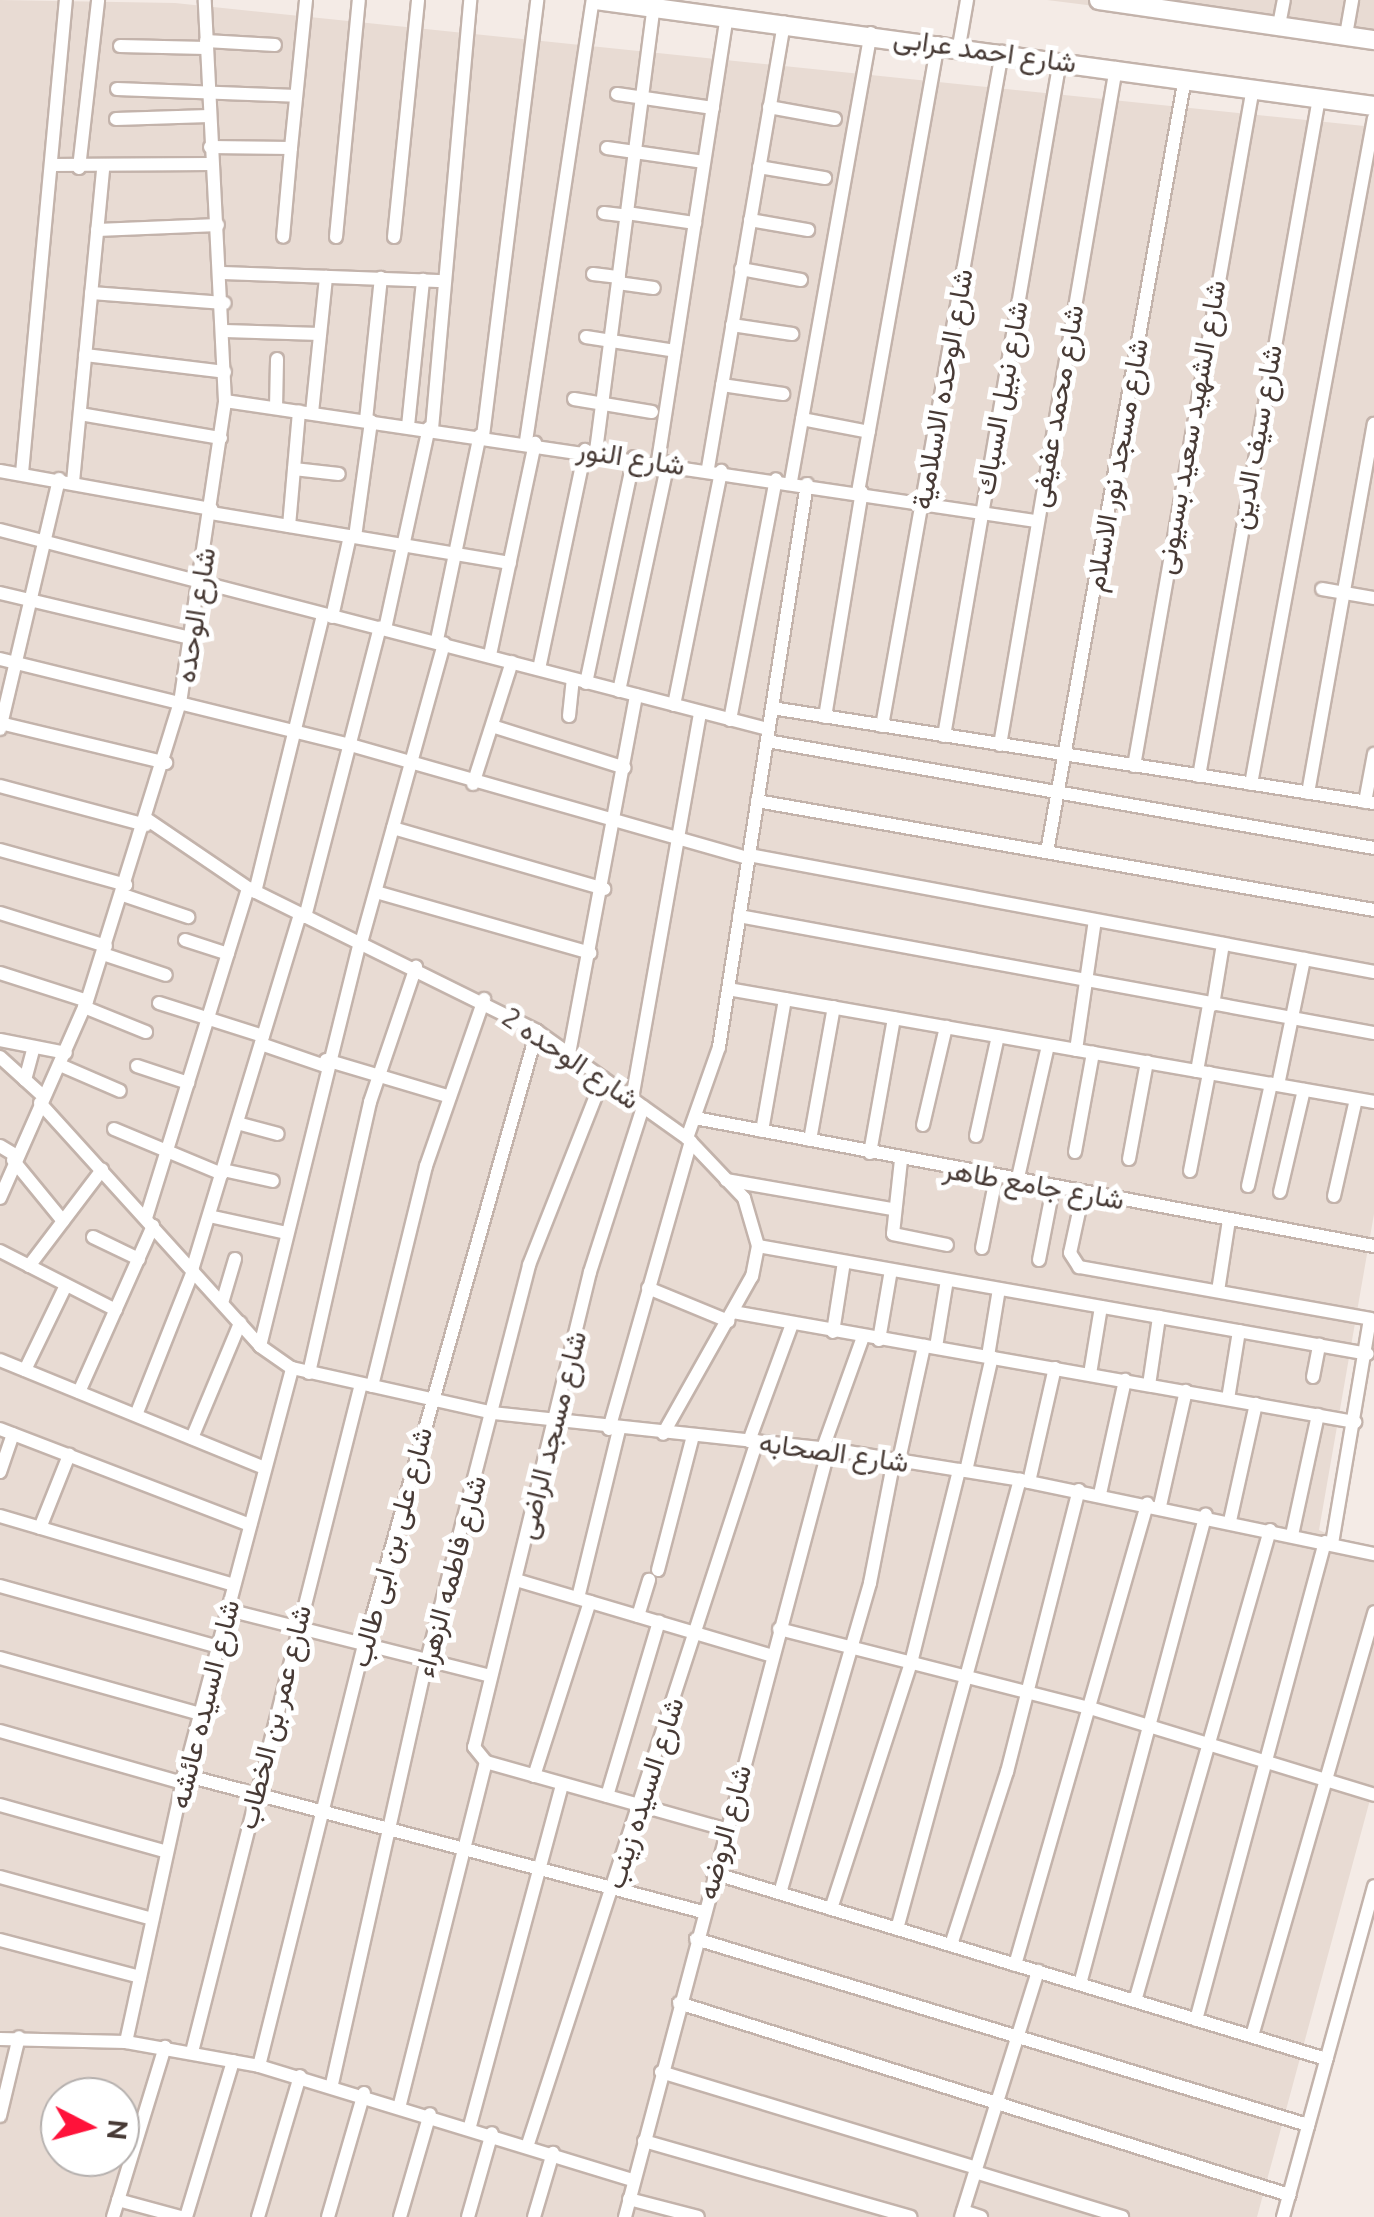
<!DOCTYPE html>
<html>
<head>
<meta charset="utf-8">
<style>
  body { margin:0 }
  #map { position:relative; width:1374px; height:2217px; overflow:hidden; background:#f4ebe6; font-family:Ubuntu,Vazirmatn,sans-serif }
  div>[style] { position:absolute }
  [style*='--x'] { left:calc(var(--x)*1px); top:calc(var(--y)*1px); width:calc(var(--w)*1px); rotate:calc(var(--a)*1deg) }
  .residential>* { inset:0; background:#e8dbd3 }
  .roads { filter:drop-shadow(2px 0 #c3b3ab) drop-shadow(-2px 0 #c3b3ab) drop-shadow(0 2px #c3b3ab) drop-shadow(0 -2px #c3b3ab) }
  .minor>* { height:12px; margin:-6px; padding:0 6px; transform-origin:6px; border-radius:6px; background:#fff }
  .tertiary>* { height:18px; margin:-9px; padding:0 9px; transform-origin:9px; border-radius:9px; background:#fff }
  span { translate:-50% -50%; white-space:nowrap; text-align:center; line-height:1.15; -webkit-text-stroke:10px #fff; paint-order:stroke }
  .street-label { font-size:28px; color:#473a35 }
  .north { position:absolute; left:40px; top:2077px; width:100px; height:100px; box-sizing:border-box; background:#fff; border:2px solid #b5b0ae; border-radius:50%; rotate:96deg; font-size:28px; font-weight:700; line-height:40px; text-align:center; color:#473a35 }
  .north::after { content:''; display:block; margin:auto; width:35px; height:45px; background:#ff123a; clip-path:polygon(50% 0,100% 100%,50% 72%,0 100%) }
</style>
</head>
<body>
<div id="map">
  <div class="residential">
    <div style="clip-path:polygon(evenodd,0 0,175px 3px,1374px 127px,1374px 1214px,1319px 1530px,1374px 1556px,1374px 1785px,1257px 2217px,0 2217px,0 0,60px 2097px,120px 2097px,120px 2157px,60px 2157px,60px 2097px)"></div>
    <div style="clip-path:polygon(1047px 0,1374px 0,1374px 41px)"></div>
  </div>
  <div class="roads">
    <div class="minor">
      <div style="--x:1279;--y:25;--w:25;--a:-79"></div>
      <div style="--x:1346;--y:35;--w:36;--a:-80"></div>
      <div style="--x:206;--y:41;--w:69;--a:3.3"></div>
      <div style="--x:120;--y:46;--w:86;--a:1.3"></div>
      <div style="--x:959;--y:46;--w:47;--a:-80.1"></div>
      <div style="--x:117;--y:89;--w:179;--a:2.2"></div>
      <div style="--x:617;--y:94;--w:97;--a:8.3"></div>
      <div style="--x:769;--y:107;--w:67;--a:10.3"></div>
      <div style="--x:116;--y:119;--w:93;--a:-1.8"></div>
      <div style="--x:210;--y:147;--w:81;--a:0.7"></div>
      <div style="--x:291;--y:148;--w:89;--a:95.1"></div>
      <div style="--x:291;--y:148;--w:149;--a:-84.2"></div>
      <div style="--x:607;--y:148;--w:98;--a:8.2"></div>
      <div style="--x:51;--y:165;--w:161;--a:-0.4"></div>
      <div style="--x:759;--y:167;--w:67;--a:9.5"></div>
      <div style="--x:79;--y:168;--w:169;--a:-83.5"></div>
      <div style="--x:604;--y:213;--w:23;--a:7"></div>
      <div style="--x:627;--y:213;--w:69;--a:8.4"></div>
      <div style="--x:750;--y:220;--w:59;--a:9.8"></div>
      <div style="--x:97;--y:230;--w:121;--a:-2.4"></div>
      <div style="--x:336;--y:237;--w:238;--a:-84.5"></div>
      <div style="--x:394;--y:237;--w:238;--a:-84.2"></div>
      <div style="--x:741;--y:269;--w:61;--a:10.4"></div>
      <div style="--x:223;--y:273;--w:222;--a:2.1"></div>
      <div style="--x:593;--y:274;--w:26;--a:7"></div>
      <div style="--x:618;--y:283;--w:36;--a:8"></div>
      <div style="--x:91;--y:293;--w:134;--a:4.3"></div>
      <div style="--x:732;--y:325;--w:61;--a:8.5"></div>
      <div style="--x:225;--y:331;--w:95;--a:1.8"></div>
      <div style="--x:586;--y:337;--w:90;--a:8.9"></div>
      <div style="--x:85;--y:355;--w:141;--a:6.9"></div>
      <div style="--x:722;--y:385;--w:62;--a:8.4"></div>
      <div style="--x:574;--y:399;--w:79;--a:9.5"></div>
      <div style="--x:225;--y:401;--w:820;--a:8.42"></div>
      <div style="--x:276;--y:408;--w:49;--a:-88.8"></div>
      <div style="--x:312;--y:413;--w:137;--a:-84.1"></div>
      <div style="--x:80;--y:414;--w:143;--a:9.7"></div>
      <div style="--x:802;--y:419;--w:68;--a:11"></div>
      <div style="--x:366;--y:420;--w:143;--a:-84"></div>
      <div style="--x:408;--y:426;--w:147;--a:-84.1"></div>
      <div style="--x:432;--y:429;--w:431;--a:-84.9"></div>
      <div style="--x:483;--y:436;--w:439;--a:-82.9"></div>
      <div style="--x:526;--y:441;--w:446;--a:-81.4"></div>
      <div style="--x:596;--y:451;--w:449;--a:-82.6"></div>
      <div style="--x:658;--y:461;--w:451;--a:-81.2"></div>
      <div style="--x:708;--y:468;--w:452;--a:-80.3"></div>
      <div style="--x:294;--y:469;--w:45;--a:6.3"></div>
      <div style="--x:0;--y:471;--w:215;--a:10.2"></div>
      <div style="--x:22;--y:473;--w:475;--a:-84.7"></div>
      <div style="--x:791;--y:481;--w:455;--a:-79.9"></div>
      <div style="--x:73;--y:482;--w:313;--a:-84.5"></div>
      <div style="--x:858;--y:492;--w:456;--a:-79.9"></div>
      <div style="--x:211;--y:513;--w:303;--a:9.5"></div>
      <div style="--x:289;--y:526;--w:115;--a:-85"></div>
      <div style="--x:0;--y:530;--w:793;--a:14.53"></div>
      <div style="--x:355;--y:537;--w:117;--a:-82.1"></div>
      <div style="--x:1322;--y:589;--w:53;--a:9.8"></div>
      <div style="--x:0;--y:593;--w:196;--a:13.3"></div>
      <div style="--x:332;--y:617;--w:83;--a:-77.5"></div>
      <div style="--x:385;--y:629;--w:206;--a:-77.7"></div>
      <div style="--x:437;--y:640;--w:209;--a:-78.2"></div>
      <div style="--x:490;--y:655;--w:217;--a:-78"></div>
      <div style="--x:0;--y:659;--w:365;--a:13.8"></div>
      <div style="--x:354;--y:746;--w:410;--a:15.9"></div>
      <div style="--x:539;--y:669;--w:224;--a:-78.1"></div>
      <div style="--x:586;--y:683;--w:231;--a:-78"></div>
      <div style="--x:619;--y:691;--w:234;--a:-77.9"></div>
      <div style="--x:674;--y:705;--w:239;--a:-78.6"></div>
      <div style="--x:772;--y:708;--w:609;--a:8.97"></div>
      <div style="--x:569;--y:716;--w:37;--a:-84"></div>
      <div style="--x:825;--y:717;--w:228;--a:-80.7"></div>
      <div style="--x:730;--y:720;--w:245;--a:-79.2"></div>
      <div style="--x:0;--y:723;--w:171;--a:13.5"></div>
      <div style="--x:492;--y:726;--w:139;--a:17.5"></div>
      <div style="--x:882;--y:726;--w:685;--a:-79.9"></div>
      <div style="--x:0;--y:729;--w:257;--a:-76.7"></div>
      <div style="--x:944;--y:736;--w:686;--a:-80.26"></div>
      <div style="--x:767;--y:741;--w:616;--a:10"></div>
      <div style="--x:1000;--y:745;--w:687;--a:-80.28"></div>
      <div style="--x:1134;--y:766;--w:688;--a:-80.05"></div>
      <div style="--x:1199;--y:776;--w:689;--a:-79.96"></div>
      <div style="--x:473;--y:784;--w:128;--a:-72.3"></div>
      <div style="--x:1251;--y:784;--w:677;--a:-79.54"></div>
      <div style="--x:0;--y:786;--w:151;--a:15"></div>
      <div style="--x:1308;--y:793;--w:375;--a:-79.9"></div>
      <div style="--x:757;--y:801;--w:627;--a:10.02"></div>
      <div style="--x:1365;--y:802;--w:49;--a:-79.4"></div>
      <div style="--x:148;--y:820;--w:121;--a:34.2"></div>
      <div style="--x:248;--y:888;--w:322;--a:26.3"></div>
      <div style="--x:537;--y:1031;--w:184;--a:35.5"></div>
      <div style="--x:687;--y:1138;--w:83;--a:46.5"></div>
      <div style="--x:744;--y:1198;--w:50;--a:73.7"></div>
      <div style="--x:758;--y:1246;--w:31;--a:101"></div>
      <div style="--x:752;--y:1276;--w:181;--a:119.4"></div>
      <div style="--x:393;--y:828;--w:220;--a:16.1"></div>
      <div style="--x:0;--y:850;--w:131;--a:15.5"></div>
      <div style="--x:1047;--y:852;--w:786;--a:-79.89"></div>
      <div style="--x:749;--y:855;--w:636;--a:10.6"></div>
      <div style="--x:255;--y:892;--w:285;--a:-76.2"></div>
      <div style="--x:376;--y:892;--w:223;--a:15.9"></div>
      <div style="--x:123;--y:895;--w:69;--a:18.7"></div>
      <div style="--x:0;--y:913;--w:111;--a:17.3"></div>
      <div style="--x:739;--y:916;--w:646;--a:10.44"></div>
      <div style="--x:305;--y:917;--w:299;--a:-75.5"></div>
      <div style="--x:185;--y:940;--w:45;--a:18"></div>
      <div style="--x:361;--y:943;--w:311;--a:-74.5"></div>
      <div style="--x:103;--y:954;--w:66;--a:18.4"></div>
      <div style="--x:0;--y:973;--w:91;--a:17.8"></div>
      <div style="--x:728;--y:989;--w:656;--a:9.92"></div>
      <div style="--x:159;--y:1003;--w:109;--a:17.6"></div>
      <div style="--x:1213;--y:1005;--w:62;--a:-80.7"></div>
      <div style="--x:84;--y:1007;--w:67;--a:22"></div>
      <div style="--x:0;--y:1040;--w:67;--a:11.1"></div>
      <div style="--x:261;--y:1044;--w:68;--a:19"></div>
      <div style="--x:1076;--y:1050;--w:131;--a:-81.7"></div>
      <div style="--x:569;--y:1054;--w:365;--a:-79.4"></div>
      <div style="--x:0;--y:1057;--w:58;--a:42.2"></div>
      <div style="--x:326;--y:1060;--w:129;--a:16.6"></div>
      <div style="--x:60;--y:1065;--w:65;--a:23.4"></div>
      <div style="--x:137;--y:1066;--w:54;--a:18.4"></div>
      <div style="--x:1197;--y:1071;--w:67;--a:-79.7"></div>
      <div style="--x:25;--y:1080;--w:34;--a:-75"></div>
      <div style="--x:1278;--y:1085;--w:129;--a:-78.3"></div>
      <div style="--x:632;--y:1099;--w:393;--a:-80"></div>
      <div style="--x:40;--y:1103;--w:328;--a:47.8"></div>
      <div style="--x:260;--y:1346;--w:39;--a:35"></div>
      <div style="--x:292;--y:1368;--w:206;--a:12.6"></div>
      <div style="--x:493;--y:1413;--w:332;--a:6.1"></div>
      <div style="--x:823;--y:1448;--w:200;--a:9.2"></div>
      <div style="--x:1020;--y:1480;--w:362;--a:11.8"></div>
      <div style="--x:643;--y:1107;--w:173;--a:107.8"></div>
      <div style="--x:590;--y:1272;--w:489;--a:103.7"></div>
      <div style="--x:474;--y:1747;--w:19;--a:51"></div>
      <div style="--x:486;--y:1762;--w:248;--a:15.7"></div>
      <div style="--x:695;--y:1118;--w:691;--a:10.68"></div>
      <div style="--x:237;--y:1123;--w:42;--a:15"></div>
      <div style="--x:923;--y:1125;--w:101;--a:-76.8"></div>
      <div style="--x:114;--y:1129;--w:117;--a:22.6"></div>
      <div style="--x:762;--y:1131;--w:134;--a:-80.1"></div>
      <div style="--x:976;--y:1136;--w:102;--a:-77.6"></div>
      <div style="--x:687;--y:1138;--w:96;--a:-70.6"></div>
      <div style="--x:719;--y:1047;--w:570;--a:-81.12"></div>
      <div style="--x:810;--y:1140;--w:135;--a:-79.8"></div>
      <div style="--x:0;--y:1146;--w:17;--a:31"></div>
      <div style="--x:1075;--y:1152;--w:101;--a:-79.7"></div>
      <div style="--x:870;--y:1153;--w:137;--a:-79.9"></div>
      <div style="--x:1129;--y:1159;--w:99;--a:-79.5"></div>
      <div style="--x:13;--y:1160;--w:79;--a:50.7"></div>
      <div style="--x:901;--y:1160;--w:74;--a:96.2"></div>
      <div style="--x:893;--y:1234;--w:55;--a:11.5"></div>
      <div style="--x:223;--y:1170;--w:51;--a:12.4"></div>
      <div style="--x:1190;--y:1171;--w:100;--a:-79"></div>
      <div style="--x:726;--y:1180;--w:169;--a:9.9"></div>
      <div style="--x:1017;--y:1182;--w:140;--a:-77.2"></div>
      <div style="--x:1248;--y:1186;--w:105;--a:-77.3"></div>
      <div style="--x:1280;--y:1192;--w:105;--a:-76.8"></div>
      <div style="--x:1083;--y:1193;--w:61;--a:102.2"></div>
      <div style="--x:1070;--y:1253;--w:17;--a:57"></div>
      <div style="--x:1079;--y:1267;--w:296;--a:10.1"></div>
      <div style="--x:1370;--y:1319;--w:228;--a:99.6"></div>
      <div style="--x:1334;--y:1196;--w:99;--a:-77.2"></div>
      <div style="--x:0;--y:1198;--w:215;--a:-66.2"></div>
      <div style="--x:87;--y:1001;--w:312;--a:-72.7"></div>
      <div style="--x:180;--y:703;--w:305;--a:-81.5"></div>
      <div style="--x:225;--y:401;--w:401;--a:-92.9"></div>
      <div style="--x:209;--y:1216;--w:80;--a:12.3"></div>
      <div style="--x:146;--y:1218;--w:345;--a:-72.8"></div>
      <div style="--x:93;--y:1237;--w:51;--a:25.6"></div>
      <div style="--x:758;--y:1246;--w:619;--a:10.04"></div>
      <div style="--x:982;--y:1248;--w:71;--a:-78.7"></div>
      <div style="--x:0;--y:1251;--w:130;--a:27"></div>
      <div style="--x:1039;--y:1260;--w:73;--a:-79"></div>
      <div style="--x:29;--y:1266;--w:121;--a:-52.8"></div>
      <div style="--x:192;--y:1270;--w:371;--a:-73.1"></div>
      <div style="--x:648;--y:1288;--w:87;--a:22.4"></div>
      <div style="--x:1218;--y:1291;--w:72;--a:-81.2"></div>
      <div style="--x:222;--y:1303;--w:46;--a:-73.5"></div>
      <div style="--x:733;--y:1312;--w:632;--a:10.03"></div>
      <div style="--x:833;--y:1332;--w:71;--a:-81.1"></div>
      <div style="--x:879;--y:1340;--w:71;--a:-80.3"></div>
      <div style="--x:260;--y:1346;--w:416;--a:-76.1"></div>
      <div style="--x:936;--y:1347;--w:68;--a:-80.7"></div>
      <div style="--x:988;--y:1356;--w:68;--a:-80.7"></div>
      <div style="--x:0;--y:1360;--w:286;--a:22.2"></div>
      <div style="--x:25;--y:1370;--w:94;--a:-64.2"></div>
      <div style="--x:309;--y:1373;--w:278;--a:-77.3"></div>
      <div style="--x:370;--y:1102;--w:143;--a:-71.2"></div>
      <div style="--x:1090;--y:1374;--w:68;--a:-80.7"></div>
      <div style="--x:1313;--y:1377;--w:33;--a:-79"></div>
      <div style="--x:1149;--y:1385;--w:69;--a:-81.6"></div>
      <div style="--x:372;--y:1386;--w:227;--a:-76.2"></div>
      <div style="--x:426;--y:1166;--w:177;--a:-70.8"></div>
      <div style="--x:79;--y:1392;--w:182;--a:-66"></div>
      <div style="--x:1228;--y:1399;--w:69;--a:-80.8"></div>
      <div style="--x:136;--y:1415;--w:155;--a:-68.4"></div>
      <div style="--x:0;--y:1429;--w:268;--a:21"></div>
      <div style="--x:609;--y:1429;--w:299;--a:-74.1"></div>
      <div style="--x:192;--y:1438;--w:125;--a:-67.3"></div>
      <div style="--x:749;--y:1441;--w:125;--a:-69.8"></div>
      <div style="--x:823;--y:1448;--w:118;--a:-70.2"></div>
      <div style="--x:899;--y:1460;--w:117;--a:-77.6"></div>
      <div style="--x:966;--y:1471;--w:117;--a:-77.2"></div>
      <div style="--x:0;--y:1472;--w:40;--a:-71.1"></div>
      <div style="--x:1029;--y:1482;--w:117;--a:-77.2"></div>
      <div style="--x:1100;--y:1494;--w:117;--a:-77.6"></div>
      <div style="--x:1160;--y:1506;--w:118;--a:-77.3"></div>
      <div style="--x:0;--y:1516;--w:244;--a:16.4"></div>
      <div style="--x:1230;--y:1521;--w:120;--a:-77.5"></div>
      <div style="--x:40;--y:1528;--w:79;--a:-68.3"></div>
      <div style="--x:1292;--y:1535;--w:123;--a:-77.8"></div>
      <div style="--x:658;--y:1570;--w:138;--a:-75.4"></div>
      <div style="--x:516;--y:1580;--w:267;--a:16.5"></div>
      <div style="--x:0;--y:1586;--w:226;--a:15.6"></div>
      <div style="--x:578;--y:1598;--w:173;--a:-76.3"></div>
      <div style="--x:228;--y:1610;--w:271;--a:14.1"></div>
      <div style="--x:638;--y:1616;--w:38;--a:-73"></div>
      <div style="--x:779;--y:1629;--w:321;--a:14.3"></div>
      <div style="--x:1090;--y:1708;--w:297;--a:17"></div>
      <div style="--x:0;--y:1658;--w:208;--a:15.6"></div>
      <div style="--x:0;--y:1731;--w:189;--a:15.9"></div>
      <div style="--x:184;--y:1775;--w:537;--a:14.79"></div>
      <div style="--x:534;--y:1776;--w:183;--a:-72.2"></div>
      <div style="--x:607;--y:1796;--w:182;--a:-73.4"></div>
      <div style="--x:0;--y:1805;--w:173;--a:15.7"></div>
      <div style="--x:713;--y:1873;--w:641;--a:16.88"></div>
      <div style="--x:0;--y:1877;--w:158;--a:15.4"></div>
      <div style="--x:780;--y:1893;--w:323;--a:-73.8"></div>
      <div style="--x:870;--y:1583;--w:126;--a:-79"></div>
      <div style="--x:831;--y:1909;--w:263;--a:-72"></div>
      <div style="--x:912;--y:1659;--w:195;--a:-76"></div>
      <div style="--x:897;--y:1929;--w:466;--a:-74.7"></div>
      <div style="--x:696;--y:1939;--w:640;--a:16.91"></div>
      <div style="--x:0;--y:1940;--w:145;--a:14.8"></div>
      <div style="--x:951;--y:1945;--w:182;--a:-72.1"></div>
      <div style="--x:1007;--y:1772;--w:291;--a:-75.7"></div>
      <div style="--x:1015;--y:1965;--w:480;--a:-74"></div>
      <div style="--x:1080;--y:1984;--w:486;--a:-75"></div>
      <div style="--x:1135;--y:2001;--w:490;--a:-74"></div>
      <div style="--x:679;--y:2003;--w:640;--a:17.47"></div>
      <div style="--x:1196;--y:2020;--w:495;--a:-74.9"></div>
      <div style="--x:1252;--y:2036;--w:441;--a:-73.9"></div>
      <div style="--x:0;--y:2039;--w:126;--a:1.4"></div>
      <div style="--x:126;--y:2042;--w:135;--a:10.2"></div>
      <div style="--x:259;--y:2066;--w:392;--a:17"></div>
      <div style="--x:126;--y:2042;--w:273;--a:-77.7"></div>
      <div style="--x:184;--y:1775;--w:421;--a:-75.1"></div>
      <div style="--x:192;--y:2052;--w:689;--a:-75.8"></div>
      <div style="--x:259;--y:2066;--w:433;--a:-76"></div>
      <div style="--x:364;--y:1646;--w:639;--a:-74.29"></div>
      <div style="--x:661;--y:2072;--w:329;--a:16.9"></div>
      <div style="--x:332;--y:2084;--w:435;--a:-77.4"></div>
      <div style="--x:427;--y:1660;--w:408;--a:-75.5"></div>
      <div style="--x:529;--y:1265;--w:201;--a:-68.4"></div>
      <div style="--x:400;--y:2104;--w:353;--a:-75.9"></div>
      <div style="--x:0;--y:2116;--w:81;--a:-76.5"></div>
      <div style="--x:470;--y:2126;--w:354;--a:-74.9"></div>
      <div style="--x:644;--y:2141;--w:277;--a:15.9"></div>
      <div style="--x:528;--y:2144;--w:739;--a:-71.96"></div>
      <div style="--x:975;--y:2172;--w:154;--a:17"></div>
      <div style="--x:629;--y:2199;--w:71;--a:14.6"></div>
      <div style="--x:118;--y:2200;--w:65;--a:15.1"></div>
      <div style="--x:963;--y:2211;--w:19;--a:18"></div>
      <div style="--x:113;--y:2217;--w:178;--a:-73"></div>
      <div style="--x:186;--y:2217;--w:163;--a:-73.2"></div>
      <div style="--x:258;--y:2217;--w:147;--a:-73.4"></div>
      <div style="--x:328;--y:2217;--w:129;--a:-73.8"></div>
      <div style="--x:400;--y:2217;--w:107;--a:-73.8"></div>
      <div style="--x:468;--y:2217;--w:87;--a:-74.1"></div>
      <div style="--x:534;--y:2217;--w:67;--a:-73.5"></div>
      <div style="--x:625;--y:2217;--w:796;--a:-75.14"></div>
      <div style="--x:961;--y:2217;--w:258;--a:-72.6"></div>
      <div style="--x:1283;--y:2217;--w:343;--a:-74.6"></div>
    </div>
    <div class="tertiary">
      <div style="--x:596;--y:0;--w:785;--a:7.76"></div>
      <div style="--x:1099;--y:0;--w:278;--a:8.3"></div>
    </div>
  </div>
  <div class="street-label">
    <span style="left:985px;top:50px;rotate:8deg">شارع احمد عرابى</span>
    <span style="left:942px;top:389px;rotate:-80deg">شارع الوحده الاسلامية</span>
    <span style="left:1001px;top:398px;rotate:-80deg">شارع نبيل السباك</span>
    <span style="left:1056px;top:406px;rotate:-80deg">شارع محمد عفيفى</span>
    <span style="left:1190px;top:427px;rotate:-80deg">شارع الشهيد سعيد بسيونى</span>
    <span style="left:1256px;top:437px;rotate:-80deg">شارع سيف الدين</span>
    <span style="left:631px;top:457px;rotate:9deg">شارع النور</span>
    <span style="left:1116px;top:465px;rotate:-80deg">شارع مسجد نور الاسلام</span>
    <span style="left:195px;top:615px;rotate:-81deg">شارع الوحده</span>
    <span style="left:571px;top:1058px;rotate:34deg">شارع الوحده 2</span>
    <span style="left:1034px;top:1184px;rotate:10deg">شارع جامع طاهر</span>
    <span style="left:551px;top:1435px;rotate:-76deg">شارع مسجد الراضى</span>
    <span style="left:834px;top:1452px;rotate:8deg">شارع الصحابه</span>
    <span style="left:391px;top:1547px;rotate:-75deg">شارع على بن ابى طالب</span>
    <span style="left:450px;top:1576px;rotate:-75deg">شارع فاطمه الزهراء</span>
    <span style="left:204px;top:1704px;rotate:-76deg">شارع السيده عائشه</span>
    <span style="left:274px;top:1717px;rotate:-76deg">شارع عمر بن الخطاب</span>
    <span style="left:644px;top:1793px;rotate:-72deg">شارع السيده زينب</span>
    <span style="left:724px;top:1832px;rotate:-75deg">شارع الروضه</span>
  </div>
  <div class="north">N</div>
</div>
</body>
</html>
